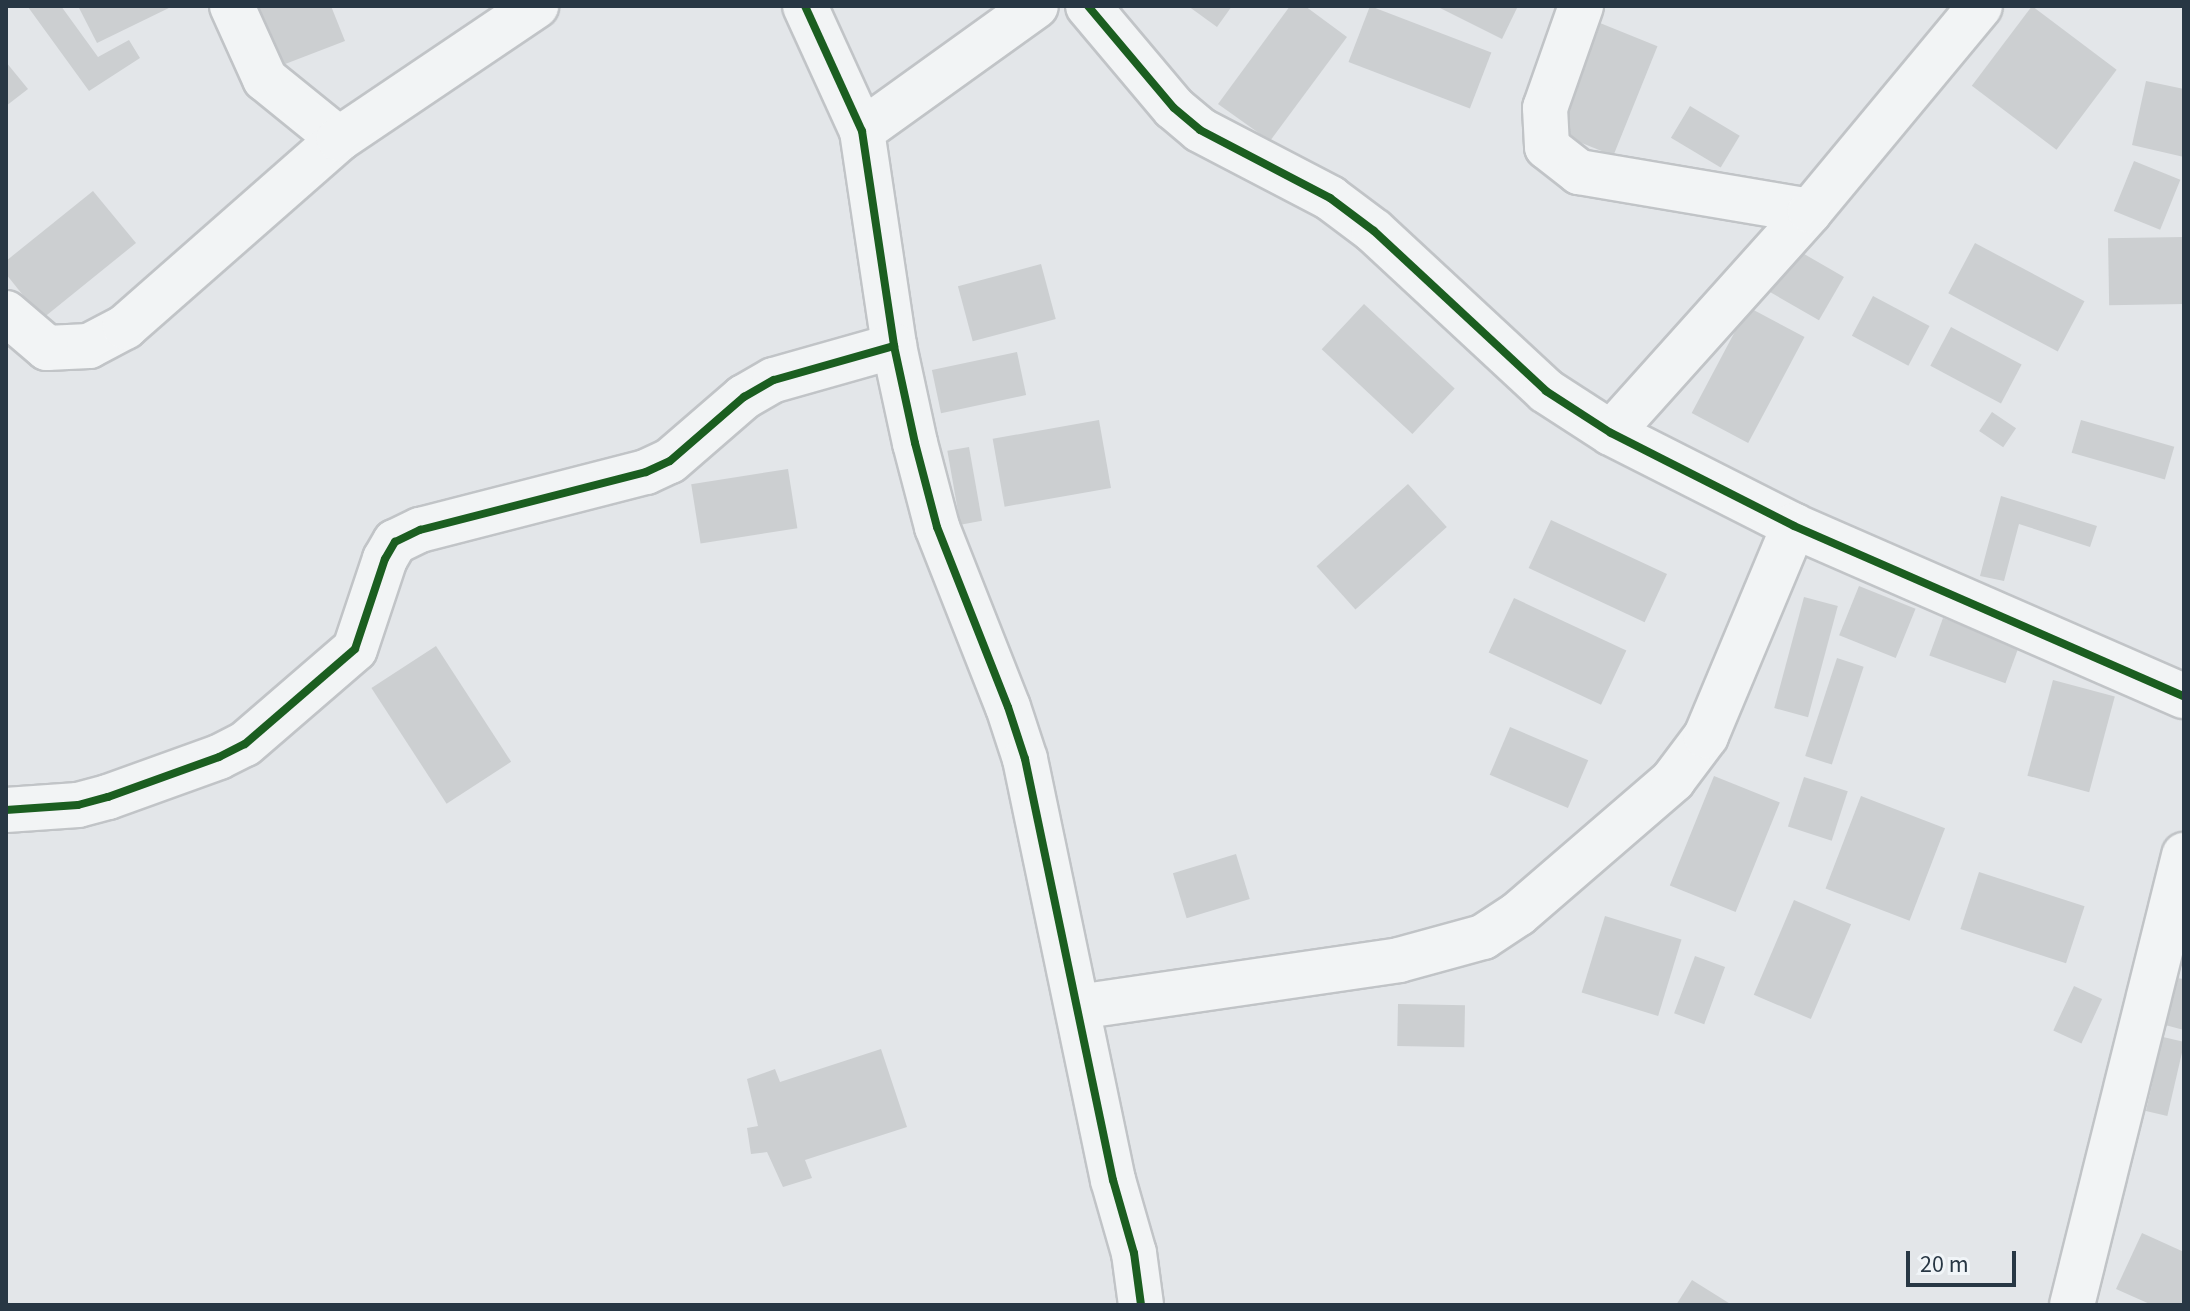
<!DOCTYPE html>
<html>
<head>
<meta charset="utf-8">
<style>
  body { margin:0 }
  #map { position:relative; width:2190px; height:1311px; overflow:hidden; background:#e3e6e9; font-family:"Source Sans 3",sans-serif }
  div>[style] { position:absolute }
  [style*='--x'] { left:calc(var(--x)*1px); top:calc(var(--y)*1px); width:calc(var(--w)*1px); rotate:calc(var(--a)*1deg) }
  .building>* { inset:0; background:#cccfd1; transform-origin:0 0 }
  .roads { filter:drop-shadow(2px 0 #c1c4c7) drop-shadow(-2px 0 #c1c4c7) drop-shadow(0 2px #c1c4c7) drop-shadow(0 -2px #c1c4c7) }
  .minor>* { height:44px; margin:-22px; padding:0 22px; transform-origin:22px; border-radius:22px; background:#f2f4f5 }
  .cycleway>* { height:8px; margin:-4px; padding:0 4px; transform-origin:4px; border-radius:4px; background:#1b5e20 }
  span { translate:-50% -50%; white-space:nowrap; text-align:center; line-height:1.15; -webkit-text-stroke:6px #f1f5f8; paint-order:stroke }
  .frame { position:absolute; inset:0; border:8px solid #283744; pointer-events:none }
  .scale { position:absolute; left:1906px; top:1251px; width:110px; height:36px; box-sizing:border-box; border:4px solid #283744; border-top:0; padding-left:10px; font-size:24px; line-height:28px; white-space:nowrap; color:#283744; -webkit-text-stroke:6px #f1f5f8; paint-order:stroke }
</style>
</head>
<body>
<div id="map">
  <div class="building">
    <div style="clip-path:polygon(61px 6px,98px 57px,129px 40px,140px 58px,89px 91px,28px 7px)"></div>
    <div style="clip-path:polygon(78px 6px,173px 6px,97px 43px)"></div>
    <div style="clip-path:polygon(256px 6px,331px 6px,345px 41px,280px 66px)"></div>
    <div style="clip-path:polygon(1188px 6px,1232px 6px,1217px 27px)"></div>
    <div style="clip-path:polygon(1290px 6px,1305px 6px,1347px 37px,1270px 141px,1218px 104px)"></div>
    <div style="left:1370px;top:6px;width:130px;height:60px;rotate:21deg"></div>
    <div style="clip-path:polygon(1436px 6px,1518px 6px,1502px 39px)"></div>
    <div style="left:2032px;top:6px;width:106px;height:100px;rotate:37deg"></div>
    <div style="left:1600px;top:23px;width:62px;height:118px;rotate:22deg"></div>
    <div style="clip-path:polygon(6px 62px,28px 89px,6px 106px)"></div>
    <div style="clip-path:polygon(2146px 81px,2184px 89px,2184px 157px,2132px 145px)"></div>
    <div style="left:1690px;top:106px;width:58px;height:37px;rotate:31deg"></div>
    <div style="left:2134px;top:161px;width:50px;height:54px;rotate:22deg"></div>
    <div style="clip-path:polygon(93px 191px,136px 243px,42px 319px,6px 274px,6px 261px)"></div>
    <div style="left:2183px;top:237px;width:67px;height:75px;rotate:89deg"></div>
    <div style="left:1975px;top:243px;width:124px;height:57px;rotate:28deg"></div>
    <div style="left:1792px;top:247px;width:60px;height:50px;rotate:30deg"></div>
    <div style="left:1041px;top:264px;width:57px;height:86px;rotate:75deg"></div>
    <div style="left:1873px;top:296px;width:64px;height:45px;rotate:28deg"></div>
    <div style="left:1364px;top:304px;width:124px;height:62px;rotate:43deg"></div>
    <div style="left:1748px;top:307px;width:64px;height:120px;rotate:28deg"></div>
    <div style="left:1951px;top:327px;width:80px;height:44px;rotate:28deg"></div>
    <div style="left:1017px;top:352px;width:44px;height:87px;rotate:78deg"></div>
    <div style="left:1992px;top:412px;width:29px;height:23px;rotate:34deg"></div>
    <div style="left:1099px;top:420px;width:69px;height:108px;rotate:80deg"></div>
    <div style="left:2081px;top:420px;width:97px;height:34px;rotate:16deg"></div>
    <div style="left:969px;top:447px;width:75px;height:22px;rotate:80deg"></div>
    <div style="left:788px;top:469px;width:60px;height:98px;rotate:81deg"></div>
    <div style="left:1408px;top:484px;width:58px;height:123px;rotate:48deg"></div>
    <div style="clip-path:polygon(2001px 496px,2097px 526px,2090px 547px,2019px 524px,2004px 581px,1980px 576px)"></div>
    <div style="left:1551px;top:520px;width:128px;height:53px;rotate:25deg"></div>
    <div style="left:1859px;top:586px;width:61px;height:53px;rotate:22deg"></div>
    <div style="left:1804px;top:597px;width:35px;height:115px;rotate:15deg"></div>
    <div style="left:1514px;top:598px;width:124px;height:60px;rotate:25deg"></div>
    <div style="left:1943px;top:618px;width:81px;height:40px;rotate:20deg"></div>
    <div style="left:436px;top:646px;width:138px;height:77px;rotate:57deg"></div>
    <div style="left:1837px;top:658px;width:28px;height:103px;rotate:18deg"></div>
    <div style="left:2053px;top:680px;width:64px;height:99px;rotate:15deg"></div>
    <div style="left:1510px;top:727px;width:85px;height:52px;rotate:23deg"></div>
    <div style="left:1714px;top:776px;width:71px;height:118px;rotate:22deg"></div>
    <div style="left:1804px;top:777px;width:46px;height:52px;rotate:18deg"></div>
    <div style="left:1861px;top:796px;width:90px;height:99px;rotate:21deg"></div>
    <div style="left:1236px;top:854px;width:47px;height:66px;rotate:73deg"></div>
    <div style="left:1979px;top:872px;width:111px;height:60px;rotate:18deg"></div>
    <div style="left:1794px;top:900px;width:62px;height:103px;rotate:23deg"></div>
    <div style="left:1605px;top:916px;width:80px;height:80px;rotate:17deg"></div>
    <div style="left:1695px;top:956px;width:32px;height:61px;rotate:20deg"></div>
    <div style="clip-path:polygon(2176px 978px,2184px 979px,2184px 1030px,2165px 1025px)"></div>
    <div style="left:2074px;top:986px;width:31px;height:49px;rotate:25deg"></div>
    <div style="left:1398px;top:1004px;width:67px;height:42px;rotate:1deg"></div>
    <div style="left:2163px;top:1037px;width:22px;height:76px;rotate:13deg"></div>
    <div style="clip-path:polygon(881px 1049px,907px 1127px,805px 1160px,812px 1178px,783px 1187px,767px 1152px,751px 1154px,747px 1128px,758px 1126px,747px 1079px,775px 1069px,780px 1082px)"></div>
    <div style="clip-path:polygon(2142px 1233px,2184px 1252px,2184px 1305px,2152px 1305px,2116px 1289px)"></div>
    <div style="clip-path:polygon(1692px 1280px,1732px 1305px,1676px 1305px)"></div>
  </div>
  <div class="roads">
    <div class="minor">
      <div style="--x:232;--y:6;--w:80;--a:65.7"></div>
      <div style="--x:265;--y:79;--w:95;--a:39"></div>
      <div style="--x:805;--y:6;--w:137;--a:65.5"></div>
      <div style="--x:862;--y:131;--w:217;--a:81.5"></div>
      <div style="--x:894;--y:346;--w:99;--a:77.8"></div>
      <div style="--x:915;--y:443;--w:87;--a:75.3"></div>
      <div style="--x:937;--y:527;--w:193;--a:68.5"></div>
      <div style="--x:1008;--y:707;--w:55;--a:71.9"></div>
      <div style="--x:1025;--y:759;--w:430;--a:78.2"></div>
      <div style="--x:1113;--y:1180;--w:76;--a:74"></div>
      <div style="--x:1134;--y:1253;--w:52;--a:82.3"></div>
      <div style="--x:1088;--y:6;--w:133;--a:49.9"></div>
      <div style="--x:1174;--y:108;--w:34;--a:40"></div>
      <div style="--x:1200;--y:130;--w:147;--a:27.6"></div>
      <div style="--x:1330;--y:198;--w:55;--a:36.9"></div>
      <div style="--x:1374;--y:231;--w:235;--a:42.9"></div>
      <div style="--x:1546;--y:391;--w:77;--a:32.9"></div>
      <div style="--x:1611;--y:433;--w:205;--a:26.9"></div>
      <div style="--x:1794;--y:526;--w:425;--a:23.6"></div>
      <div style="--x:1581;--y:6;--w:108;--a:109.4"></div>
      <div style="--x:1545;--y:108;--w:39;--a:87"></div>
      <div style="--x:1547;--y:147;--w:41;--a:38"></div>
      <div style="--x:1579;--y:172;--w:234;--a:9.6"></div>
      <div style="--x:862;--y:131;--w:214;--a:-35.7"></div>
      <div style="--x:6;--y:313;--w:54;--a:40.5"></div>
      <div style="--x:47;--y:348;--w:42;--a:-2.7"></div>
      <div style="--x:89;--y:346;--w:41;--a:-27.8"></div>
      <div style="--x:125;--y:327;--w:285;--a:-41.3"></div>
      <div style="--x:339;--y:139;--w:238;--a:-34"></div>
      <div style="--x:1611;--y:433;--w:298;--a:-48.1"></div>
      <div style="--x:1810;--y:211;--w:266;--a:-50.3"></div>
      <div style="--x:6;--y:810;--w:72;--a:-4"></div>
      <div style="--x:78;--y:805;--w:31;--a:-15"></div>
      <div style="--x:108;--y:797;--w:118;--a:-19.8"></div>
      <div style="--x:219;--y:757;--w:29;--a:-27"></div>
      <div style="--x:245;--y:744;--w:145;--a:-40.8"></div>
      <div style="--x:355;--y:649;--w:95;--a:-71.6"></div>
      <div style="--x:385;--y:559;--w:20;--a:-60"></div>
      <div style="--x:395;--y:542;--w:28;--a:-26"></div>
      <div style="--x:420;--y:530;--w:233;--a:-14.4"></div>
      <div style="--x:646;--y:472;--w:26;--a:-25"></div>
      <div style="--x:670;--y:461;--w:98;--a:-40.9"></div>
      <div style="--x:744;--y:397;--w:34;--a:-30"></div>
      <div style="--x:774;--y:380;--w:125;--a:-15.8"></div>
      <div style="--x:1078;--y:1007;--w:324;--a:-8.3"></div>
      <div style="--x:1399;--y:960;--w:87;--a:-15.3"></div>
      <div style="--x:1483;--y:937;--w:42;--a:-33.3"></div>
      <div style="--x:1518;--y:914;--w:205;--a:-40.8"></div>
      <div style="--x:1673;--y:780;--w:55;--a:-53.1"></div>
      <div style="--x:1706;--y:736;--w:228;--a:-67.3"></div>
      <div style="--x:2072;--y:1305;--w:464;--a:-76"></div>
    </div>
  </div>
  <div class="cycleway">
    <div style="--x:805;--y:6;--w:137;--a:65.5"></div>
    <div style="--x:862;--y:131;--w:217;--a:81.5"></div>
    <div style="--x:894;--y:346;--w:99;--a:77.8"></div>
    <div style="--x:915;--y:443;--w:87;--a:75.3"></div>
    <div style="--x:937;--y:527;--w:193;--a:68.5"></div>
    <div style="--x:1008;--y:707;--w:55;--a:71.9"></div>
    <div style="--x:1025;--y:759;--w:430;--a:78.2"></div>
    <div style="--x:1113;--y:1180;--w:76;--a:74"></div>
    <div style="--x:1134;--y:1253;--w:52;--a:82.3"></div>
    <div style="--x:1088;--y:6;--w:133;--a:49.9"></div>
    <div style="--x:1174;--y:108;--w:34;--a:40"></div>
    <div style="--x:1200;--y:130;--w:147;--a:27.6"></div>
    <div style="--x:1330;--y:198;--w:55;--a:36.9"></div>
    <div style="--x:1374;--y:231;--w:235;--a:42.9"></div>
    <div style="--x:1546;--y:391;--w:77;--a:32.9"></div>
    <div style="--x:1611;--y:433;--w:205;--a:26.9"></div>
    <div style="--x:1794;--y:526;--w:425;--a:23.6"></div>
    <div style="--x:6;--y:810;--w:72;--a:-4"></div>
    <div style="--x:78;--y:805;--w:31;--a:-15"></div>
    <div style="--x:108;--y:797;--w:118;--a:-19.8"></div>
    <div style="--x:219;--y:757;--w:29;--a:-27"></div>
    <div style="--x:245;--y:744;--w:145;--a:-40.8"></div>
    <div style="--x:355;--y:649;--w:95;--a:-71.6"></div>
    <div style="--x:385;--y:559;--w:20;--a:-60"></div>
    <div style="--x:395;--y:542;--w:28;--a:-26"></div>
    <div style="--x:420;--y:530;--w:233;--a:-14.4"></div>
    <div style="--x:646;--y:472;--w:26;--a:-25"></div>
    <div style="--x:670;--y:461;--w:98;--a:-40.9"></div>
    <div style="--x:744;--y:397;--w:34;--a:-30"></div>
    <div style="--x:774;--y:380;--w:125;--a:-15.8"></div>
  </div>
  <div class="frame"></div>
  <div class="scale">20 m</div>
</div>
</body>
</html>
